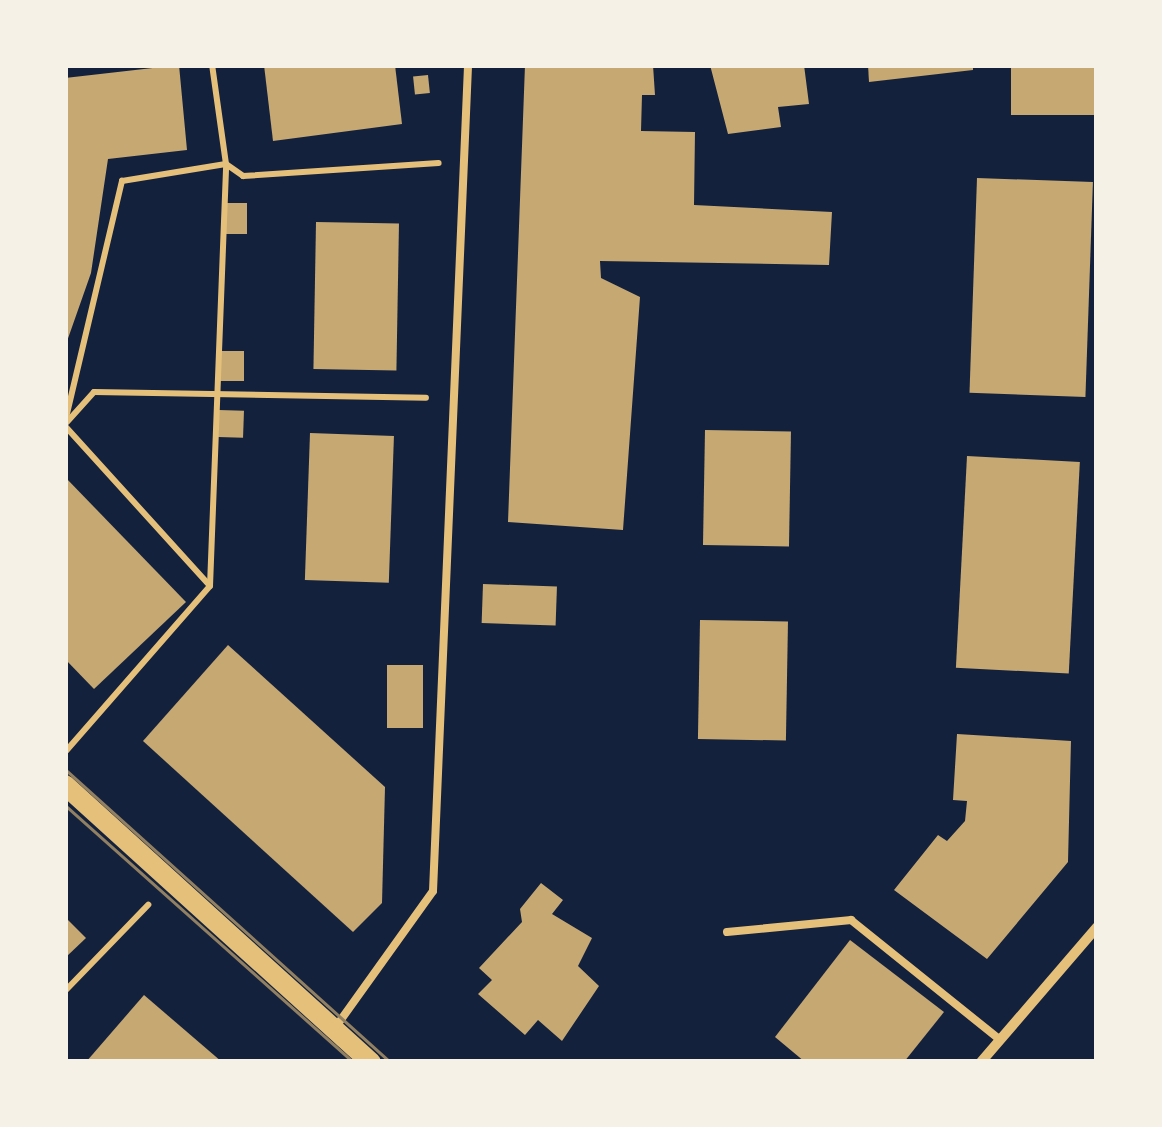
<!DOCTYPE html>
<html>
<head>
<meta charset="utf-8">
<style>
  body { margin:0 }
  #map { position:relative; width:1162px; height:1127px; overflow:hidden; background:#14213d; font-family:"IBM Plex Sans",sans-serif }
  div>[style] { position:absolute }
  [style*='--x'] { left:calc(var(--x)*1px); top:calc(var(--y)*1px); width:calc(var(--w)*1px); rotate:calc(var(--a)*1deg) }
  .building>* { inset:0; background:#c6a872; transform-origin:0 0 }
  .path>* { height:6px; margin:-3px; padding:0 3px; transform-origin:3px; border-radius:3px; background:#e5c07b }
  .service>* { height:8px; margin:-4px; padding:0 4px; transform-origin:4px; border-radius:4px; background:#e5c07b }
  .minor>* { height:10px; margin:-5px; padding:0 5px; transform-origin:5px; border-radius:5px; background:#e5c07b }
  .secondary>* { height:20px; margin:-10px; padding:0 10px; transform-origin:10px; border-radius:10px; background:#e5c07b }
  .tram>* { height:2.5px; margin:-1.25px; padding:0 1.25px; transform-origin:1.25px; border-radius:1.25px; background:#918062 }
  span { translate:-50% -50%; white-space:nowrap; text-align:center; line-height:1.15; -webkit-text-stroke:8px #f6f1e7; paint-order:stroke }
  .frame { position:absolute; inset:0; border:68px solid #f6f1e7; pointer-events:none }
</style>
</head>
<body>
<div id="map">
  <div class="building">
    <div style="clip-path:polygon(179px 65px,187px 150px,108px 159px,91px 273px,65px 347px,65px 78px)"></div>
    <div style="clip-path:polygon(264px 65px,395px 65px,402px 124px,273px 141px)"></div>
    <div style="clip-path:polygon(525px 65px,653px 65px,655px 95px,642px 95px,641px 131px,695px 132px,694px 205px,832px 212px,829px 265px,600px 261px,601px 278px,640px 297px,623px 530px,508px 522px)"></div>
    <div style="clip-path:polygon(710px 65px,804px 65px,809px 104px,778px 107px,781px 127px,728px 134px)"></div>
    <div style="clip-path:polygon(868px 65px,973px 65px,973px 70px,869px 82px)"></div>
    <div style="left:1011px;top:65px;width:86px;height:50px"></div>
    <div style="left:428px;top:75px;width:18px;height:15px;rotate:84deg"></div>
    <div style="left:977px;top:178px;width:116px;height:215px;rotate:2deg"></div>
    <div style="left:223px;top:203px;width:24px;height:31px"></div>
    <div style="left:316px;top:222px;width:83px;height:147px;rotate:1deg"></div>
    <div style="left:219px;top:351px;width:25px;height:30px"></div>
    <div style="left:219px;top:410px;width:25px;height:27px;rotate:2deg"></div>
    <div style="left:705px;top:430px;width:86px;height:115px;rotate:1deg"></div>
    <div style="left:310px;top:433px;width:84px;height:147px;rotate:2deg"></div>
    <div style="left:967px;top:456px;width:113px;height:212px;rotate:3deg"></div>
    <div style="clip-path:polygon(65px 477px,186px 602px,94px 689px,65px 659px)"></div>
    <div style="left:483px;top:584px;width:74px;height:39px;rotate:2deg"></div>
    <div style="left:700px;top:620px;width:88px;height:119px;rotate:1deg"></div>
    <div style="clip-path:polygon(228px 645px,385px 787px,382px 903px,353px 932px,143px 741px)"></div>
    <div style="left:387px;top:665px;width:36px;height:63px"></div>
    <div style="clip-path:polygon(957px 734px,1071px 741px,1068px 862px,987px 959px,894px 890px,938px 835px,947px 841px,965px 821px,967px 801px,953px 800px)"></div>
    <div style="clip-path:polygon(541px 883px,563px 900px,552px 914px,592px 938px,578px 966px,599px 986px,562px 1041px,538px 1020px,525px 1035px,478px 994px,492px 980px,479px 968px,522px 922px,520px 909px)"></div>
    <div style="clip-path:polygon(65px 917px,86px 938px,65px 958px)"></div>
    <div style="clip-path:polygon(850px 940px,944px 1012px,904px 1062px,805px 1062px,775px 1037px)"></div>
    <div style="clip-path:polygon(144px 995px,222px 1062px,86px 1062px)"></div>
  </div>
  <div class="path">
    <div style="--x:65;--y:422;--w:248;--a:-76.7"></div>
    <div style="--x:122;--y:181;--w:105;--a:-9.3"></div>
    <div style="--x:226;--y:164;--w:21;--a:35"></div>
    <div style="--x:243;--y:176;--w:196;--a:-3.8"></div>
    <div style="--x:67;--y:422;--w:40;--a:-48"></div>
    <div style="--x:94;--y:392;--w:332;--a:1"></div>
    <div style="--x:65;--y:426;--w:215;--a:47.8"></div>
    <div style="--x:66;--y:751;--w:219;--a:-48.9"></div>
    <div style="--x:210;--y:586;--w:422;--a:-87.8"></div>
    <div style="--x:226;--y:164;--w:100;--a:-98"></div>
    <div style="--x:65;--y:991;--w:120;--a:-46"></div>
  </div>
  <div class="service">
    <div style="--x:727;--y:932;--w:125;--a:-5.5"></div>
    <div style="--x:851;--y:920;--w:191;--a:38.8"></div>
    <div style="--x:335;--y:1028;--w:168;--a:-54.4"></div>
    <div style="--x:433;--y:891;--w:827;--a:-87.57"></div>
  </div>
  <div class="minor">
    <div style="--x:981;--y:1062;--w:178;--a:-49.3"></div>
  </div>
  <div class="secondary">
    <div style="--x:65;--y:785;--w:413;--a:42.2"></div>
  </div>
  <div class="tram">
    <div style="--x:65;--y:769;--w:438;--a:42"></div>
    <div style="--x:65;--y:805;--w:386;--a:41.7"></div>
  </div>
  <div class="frame"></div>
</div>
</body>
</html>
